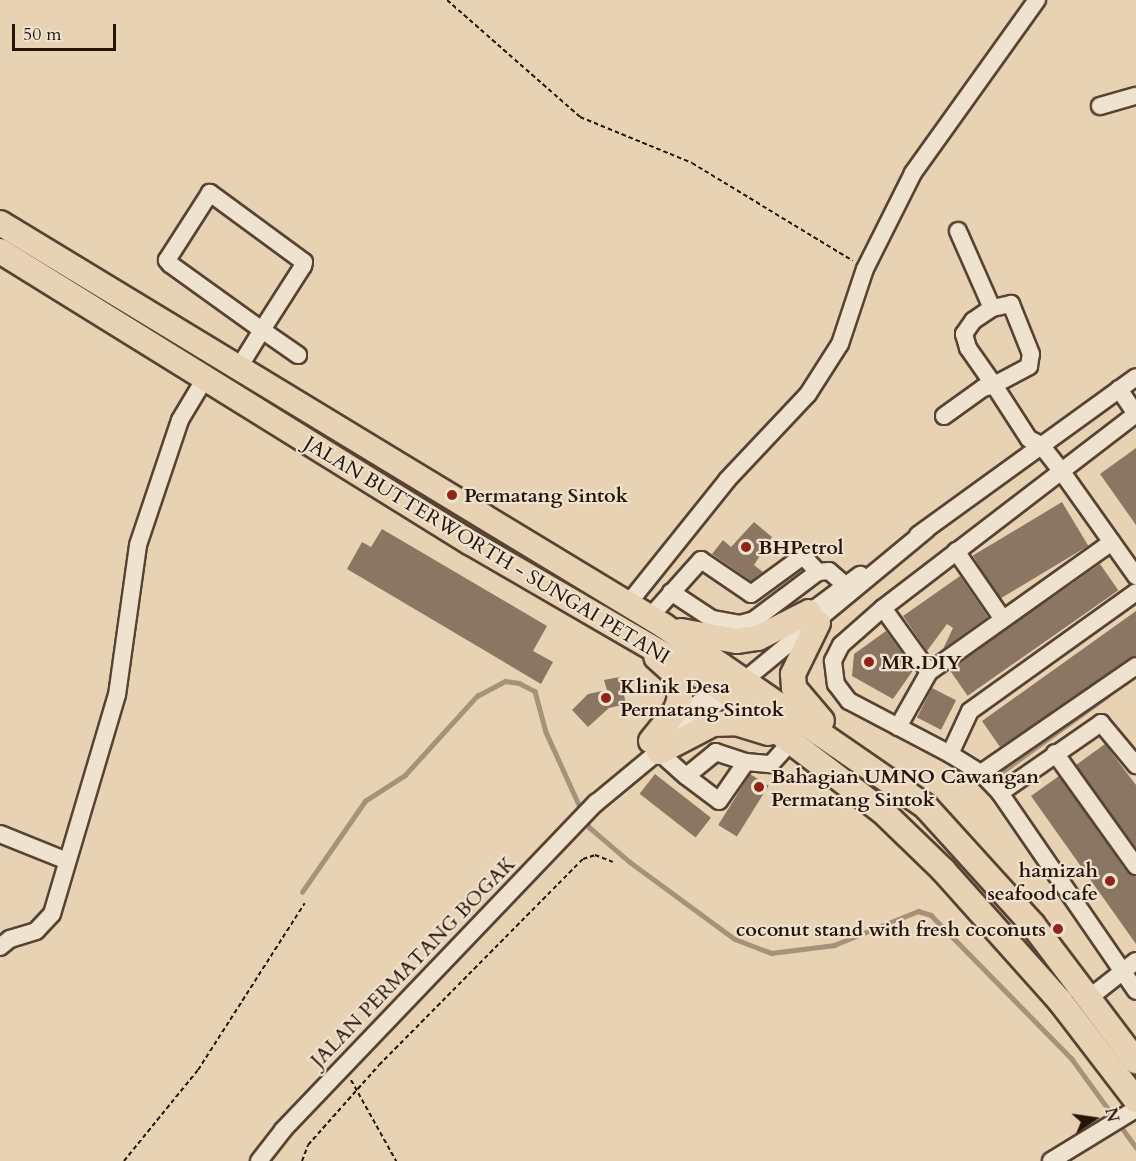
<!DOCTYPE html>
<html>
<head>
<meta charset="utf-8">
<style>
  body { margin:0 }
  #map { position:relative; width:1136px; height:1161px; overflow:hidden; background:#e7d2b3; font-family:Cardo,serif }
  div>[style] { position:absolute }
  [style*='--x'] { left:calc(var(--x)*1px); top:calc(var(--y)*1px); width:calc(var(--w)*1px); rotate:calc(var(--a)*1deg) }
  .stream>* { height:4.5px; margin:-2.25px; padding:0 2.25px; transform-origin:2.25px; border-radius:2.25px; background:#a69179 }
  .building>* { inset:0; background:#8b7661; transform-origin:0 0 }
  .path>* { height:2px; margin-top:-1px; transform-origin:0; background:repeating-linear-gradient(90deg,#271308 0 4.5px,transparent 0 7.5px) }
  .roads { filter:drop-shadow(2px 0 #574333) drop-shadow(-2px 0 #574333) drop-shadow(0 2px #574333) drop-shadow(0 -2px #574333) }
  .minor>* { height:16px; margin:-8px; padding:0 8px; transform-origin:8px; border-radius:8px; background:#efe2ce }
  .highway>* { height:24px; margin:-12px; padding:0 12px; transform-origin:12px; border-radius:12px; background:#e7d2b3 }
  .dots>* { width:16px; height:16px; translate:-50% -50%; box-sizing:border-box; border:3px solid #efe2ce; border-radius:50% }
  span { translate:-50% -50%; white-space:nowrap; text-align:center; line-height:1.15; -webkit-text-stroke:4.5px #efe2ce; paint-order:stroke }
  .poi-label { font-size:20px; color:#271308; font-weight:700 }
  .left { translate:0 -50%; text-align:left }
  .right { translate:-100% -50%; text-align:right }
  .street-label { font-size:20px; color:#271308 }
  .north { position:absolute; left:1064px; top:1089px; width:60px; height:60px; -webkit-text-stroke:4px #efe2ce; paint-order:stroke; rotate:77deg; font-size:16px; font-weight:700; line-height:24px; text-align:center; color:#271308 }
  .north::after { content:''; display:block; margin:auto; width:21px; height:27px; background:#271308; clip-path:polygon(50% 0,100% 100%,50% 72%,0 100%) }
  .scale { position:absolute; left:12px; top:24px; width:104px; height:27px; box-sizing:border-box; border:3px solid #271308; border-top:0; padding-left:8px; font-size:18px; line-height:21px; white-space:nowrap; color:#271308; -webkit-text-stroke:4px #efe2ce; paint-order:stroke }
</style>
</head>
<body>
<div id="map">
  <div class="stream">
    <div style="--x:1003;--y:771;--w:128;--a:-35.8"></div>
    <div style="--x:302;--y:892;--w:111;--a:-55.3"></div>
    <div style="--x:365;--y:801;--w:48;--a:-33"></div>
    <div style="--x:405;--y:775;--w:107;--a:-47.7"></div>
    <div style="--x:477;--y:696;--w:32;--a:-28"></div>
    <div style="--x:505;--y:681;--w:14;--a:8"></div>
    <div style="--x:519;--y:683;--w:18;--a:27"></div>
    <div style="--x:535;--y:691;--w:42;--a:75"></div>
    <div style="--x:546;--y:732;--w:104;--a:65.6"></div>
    <div style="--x:589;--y:827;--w:54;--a:40.5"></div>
    <div style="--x:630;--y:862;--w:130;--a:36.3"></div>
    <div style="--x:735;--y:939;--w:39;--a:21"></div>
    <div style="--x:771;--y:953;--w:64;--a:-7.2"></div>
    <div style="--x:834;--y:945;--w:91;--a:-22"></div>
    <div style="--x:918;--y:911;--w:14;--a:17"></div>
    <div style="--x:931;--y:915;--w:202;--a:45.6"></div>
    <div style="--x:1072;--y:1059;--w:109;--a:54"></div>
  </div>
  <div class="building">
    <div style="clip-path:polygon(1136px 448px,1136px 525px,1100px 474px)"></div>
    <div style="left:1062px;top:502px;width:51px;height:104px;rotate:59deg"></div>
    <div style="clip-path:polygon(754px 522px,772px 537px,754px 565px,763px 572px,751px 581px,712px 554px,723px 540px,731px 547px)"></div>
    <div style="clip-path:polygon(382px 529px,547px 626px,533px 651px,553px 662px,541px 684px,347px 569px,362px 542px,371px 547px)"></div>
    <div style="left:1100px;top:564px;width:32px;height:184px;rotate:55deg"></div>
    <div style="clip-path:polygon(960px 576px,988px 617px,943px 649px,953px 628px,947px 624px,927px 651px,903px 616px)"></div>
    <div style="clip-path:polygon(1136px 611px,1136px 656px,1000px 747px,982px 721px)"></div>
    <div style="clip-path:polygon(886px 631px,914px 669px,893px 699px,852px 676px,854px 654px)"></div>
    <div style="clip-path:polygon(620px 677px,626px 704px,609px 708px,588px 727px,572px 710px,588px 694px,607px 690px,604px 680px)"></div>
    <div style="left:932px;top:688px;width:27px;height:33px;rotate:27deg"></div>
    <div style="clip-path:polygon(1105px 744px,1136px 785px,1136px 848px,1076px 765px)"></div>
    <div style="left:655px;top:774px;width:71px;height:25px;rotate:38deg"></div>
    <div style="left:750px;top:774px;width:22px;height:60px;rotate:32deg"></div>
    <div style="clip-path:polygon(1059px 776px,1127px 872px,1136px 876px,1136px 944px,1031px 796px)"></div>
  </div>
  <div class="path">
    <div style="--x:447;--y:0;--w:177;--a:41.3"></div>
    <div style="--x:580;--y:117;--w:121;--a:22.3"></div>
    <div style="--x:692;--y:163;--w:188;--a:31.3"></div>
    <div style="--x:351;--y:1080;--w:93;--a:60.9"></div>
    <div style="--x:124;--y:1161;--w:117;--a:-50.9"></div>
    <div style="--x:198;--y:1070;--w:198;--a:-57.4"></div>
    <div style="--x:302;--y:1161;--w:17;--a:-69"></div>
    <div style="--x:308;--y:1145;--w:107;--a:-48.4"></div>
    <div style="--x:379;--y:1065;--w:290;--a:-45.3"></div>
    <div style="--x:583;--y:859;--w:13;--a:-18"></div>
    <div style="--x:595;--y:855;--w:19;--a:21"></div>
  </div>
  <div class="roads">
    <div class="minor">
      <div style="--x:1100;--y:106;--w:37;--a:-16"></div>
      <div style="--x:958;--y:231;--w:84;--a:66.2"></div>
      <div style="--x:238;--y:369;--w:46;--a:-58.4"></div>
      <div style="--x:262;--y:330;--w:76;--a:-57.4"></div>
      <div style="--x:303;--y:266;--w:4;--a:-76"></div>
      <div style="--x:304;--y:262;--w:117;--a:-143.7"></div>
      <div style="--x:210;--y:193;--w:80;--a:122.7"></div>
      <div style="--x:167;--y:260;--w:5;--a:53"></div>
      <div style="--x:170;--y:264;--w:113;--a:35.7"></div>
      <div style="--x:262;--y:330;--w:44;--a:34.8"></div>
      <div style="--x:1119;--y:389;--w:30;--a:56"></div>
      <div style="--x:1136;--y:414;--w:319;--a:142.5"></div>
      <div style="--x:883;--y:608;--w:56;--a:138.6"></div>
      <div style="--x:841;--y:645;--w:18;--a:117"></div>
      <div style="--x:833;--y:661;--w:23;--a:83"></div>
      <div style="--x:836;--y:684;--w:21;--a:53"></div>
      <div style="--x:849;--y:701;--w:114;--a:27.7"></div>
      <div style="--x:950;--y:754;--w:36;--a:32"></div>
      <div style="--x:981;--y:773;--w:28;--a:46"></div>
      <div style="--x:1000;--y:793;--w:240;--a:55.5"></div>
      <div style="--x:944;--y:416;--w:48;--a:-35.7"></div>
      <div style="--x:983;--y:388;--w:11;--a:-15"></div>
      <div style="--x:994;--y:385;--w:40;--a:-28"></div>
      <div style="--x:1029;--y:366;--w:12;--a:-81"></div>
      <div style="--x:1031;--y:354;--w:54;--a:-111.8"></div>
      <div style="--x:1011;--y:304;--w:19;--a:168"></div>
      <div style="--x:992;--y:308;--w:23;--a:146"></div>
      <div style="--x:973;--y:321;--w:16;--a:125"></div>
      <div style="--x:964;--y:334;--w:15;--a:74"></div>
      <div style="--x:968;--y:348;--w:45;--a:54.9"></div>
      <div style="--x:994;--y:385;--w:64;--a:57.1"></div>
      <div style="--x:1029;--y:439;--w:13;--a:27"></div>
      <div style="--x:1041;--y:445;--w:34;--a:52"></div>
      <div style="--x:1062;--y:472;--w:128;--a:54.6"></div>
      <div style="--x:918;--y:535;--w:269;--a:-35.9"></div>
      <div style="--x:956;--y:551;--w:81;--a:55.5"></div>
      <div style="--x:671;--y:592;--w:49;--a:33.4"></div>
      <div style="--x:712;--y:619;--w:28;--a:10"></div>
      <div style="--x:740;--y:624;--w:15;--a:-16"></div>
      <div style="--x:754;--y:620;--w:80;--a:-36.9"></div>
      <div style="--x:818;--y:572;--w:11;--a:-5"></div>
      <div style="--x:829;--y:571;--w:21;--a:41"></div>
      <div style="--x:627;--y:605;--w:160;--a:-51.3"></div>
      <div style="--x:727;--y:480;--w:118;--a:-46.7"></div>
      <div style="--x:808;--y:394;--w:59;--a:-57.4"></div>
      <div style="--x:840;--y:344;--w:79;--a:-71.6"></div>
      <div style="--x:865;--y:269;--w:107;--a:-63.4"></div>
      <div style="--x:913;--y:173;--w:213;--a:-54.4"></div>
      <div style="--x:883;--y:608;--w:79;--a:54.3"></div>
      <div style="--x:649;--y:618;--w:78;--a:-48.1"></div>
      <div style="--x:701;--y:560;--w:60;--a:34.2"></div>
      <div style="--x:751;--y:594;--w:64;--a:-36.2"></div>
      <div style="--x:803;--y:556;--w:22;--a:47"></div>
      <div style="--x:801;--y:619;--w:74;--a:-36.7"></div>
      <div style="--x:671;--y:725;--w:70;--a:-38.7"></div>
      <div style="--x:898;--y:727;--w:63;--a:-60.6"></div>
      <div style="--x:929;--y:672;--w:224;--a:-35.4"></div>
      <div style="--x:659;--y:752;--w:36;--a:42"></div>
      <div style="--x:1055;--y:753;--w:139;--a:54.4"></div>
      <div style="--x:950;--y:754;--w:47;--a:-65.1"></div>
      <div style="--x:970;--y:711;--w:204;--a:-35.6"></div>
      <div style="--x:746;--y:762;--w:32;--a:-162"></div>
      <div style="--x:716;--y:752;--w:38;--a:141"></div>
      <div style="--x:686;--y:776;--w:41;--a:37.1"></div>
      <div style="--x:719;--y:801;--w:47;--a:-55.3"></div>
      <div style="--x:746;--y:762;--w:25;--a:5"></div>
      <div style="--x:771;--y:764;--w:28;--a:-48"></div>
      <div style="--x:981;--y:773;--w:188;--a:-34.6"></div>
      <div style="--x:1000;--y:793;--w:123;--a:-34.7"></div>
      <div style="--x:1101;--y:723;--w:55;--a:50.2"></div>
      <div style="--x:0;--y:834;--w:72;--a:21.9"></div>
      <div style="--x:0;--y:947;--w:13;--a:-39"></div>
      <div style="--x:10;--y:939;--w:27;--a:-17"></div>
      <div style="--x:36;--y:931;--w:23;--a:-47"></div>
      <div style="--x:52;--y:914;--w:228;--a:-73.5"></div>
      <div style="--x:117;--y:695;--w:151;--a:-82"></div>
      <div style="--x:138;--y:545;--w:132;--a:-71.4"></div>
      <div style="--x:180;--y:420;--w:47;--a:-59"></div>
      <div style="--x:1089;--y:998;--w:60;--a:-38.2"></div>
      <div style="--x:259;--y:1161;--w:39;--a:-52"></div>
      <div style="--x:283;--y:1130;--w:453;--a:-46.3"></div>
      <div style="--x:596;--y:803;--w:428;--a:-39.6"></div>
      <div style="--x:1051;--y:1161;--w:100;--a:-31.5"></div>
    </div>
    <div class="highway">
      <div style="--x:0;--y:223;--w:777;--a:31.25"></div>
      <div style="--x:664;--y:626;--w:318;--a:34.6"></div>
      <div style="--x:926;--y:807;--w:159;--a:47.8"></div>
      <div style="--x:1033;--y:925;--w:171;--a:52.9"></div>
      <div style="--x:0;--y:251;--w:554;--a:31.8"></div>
      <div style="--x:471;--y:543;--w:287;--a:30.1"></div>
      <div style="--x:719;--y:687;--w:205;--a:37.3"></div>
      <div style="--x:882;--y:811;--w:85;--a:44"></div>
      <div style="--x:943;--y:870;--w:176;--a:48.2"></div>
      <div style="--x:1060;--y:1001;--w:125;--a:52.5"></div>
      <div style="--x:818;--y:623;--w:57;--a:116.1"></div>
      <div style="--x:793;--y:674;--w:14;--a:86"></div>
      <div style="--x:794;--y:688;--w:43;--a:49.7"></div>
      <div style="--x:681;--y:631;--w:56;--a:10.3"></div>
      <div style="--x:736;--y:641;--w:22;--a:-8"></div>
      <div style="--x:758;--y:638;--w:57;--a:-27"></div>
      <div style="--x:651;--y:741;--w:40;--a:-51"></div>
      <div style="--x:676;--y:710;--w:13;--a:-72"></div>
      <div style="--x:680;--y:698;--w:25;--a:-102"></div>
      <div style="--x:675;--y:674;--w:25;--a:-138"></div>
      <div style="--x:659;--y:752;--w:61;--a:-27.4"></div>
      <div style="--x:713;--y:724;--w:23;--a:-2"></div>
      <div style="--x:736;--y:723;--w:34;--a:17"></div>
    </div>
  </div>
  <div class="dots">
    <div style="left:452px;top:495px;background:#8f2418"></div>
    <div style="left:746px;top:547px;background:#8f2418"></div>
    <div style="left:869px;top:662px;background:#8f2418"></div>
    <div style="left:606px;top:698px;background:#8f2418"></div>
    <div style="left:759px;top:787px;background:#8f2418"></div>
    <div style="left:1110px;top:881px;background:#8f2418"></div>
    <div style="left:1058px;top:929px;background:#8f2418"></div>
  </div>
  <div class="poi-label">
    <span class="left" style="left:464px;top:495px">Permatang Sintok</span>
    <span class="left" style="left:758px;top:547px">BHPetrol</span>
    <span class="left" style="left:881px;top:662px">MR.DIY</span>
    <span class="left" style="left:620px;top:698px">Klinik Desa<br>Permatang Sintok</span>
    <span class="left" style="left:771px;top:788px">Bahagian UMNO Cawangan<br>Permatang Sintok</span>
    <span class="right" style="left:1098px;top:882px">hamizah<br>seafood cafe</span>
    <span class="right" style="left:1046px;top:929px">coconut stand with fresh coconuts</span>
  </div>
  <div class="street-label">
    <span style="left:487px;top:550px;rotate:31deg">JALAN BUTTERWORTH - SUNGAI PETANI</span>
    <span style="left:413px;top:962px;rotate:-46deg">JALAN PERMATANG BOGAK</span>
  </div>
  <div class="north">N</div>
  <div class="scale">50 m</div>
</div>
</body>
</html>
